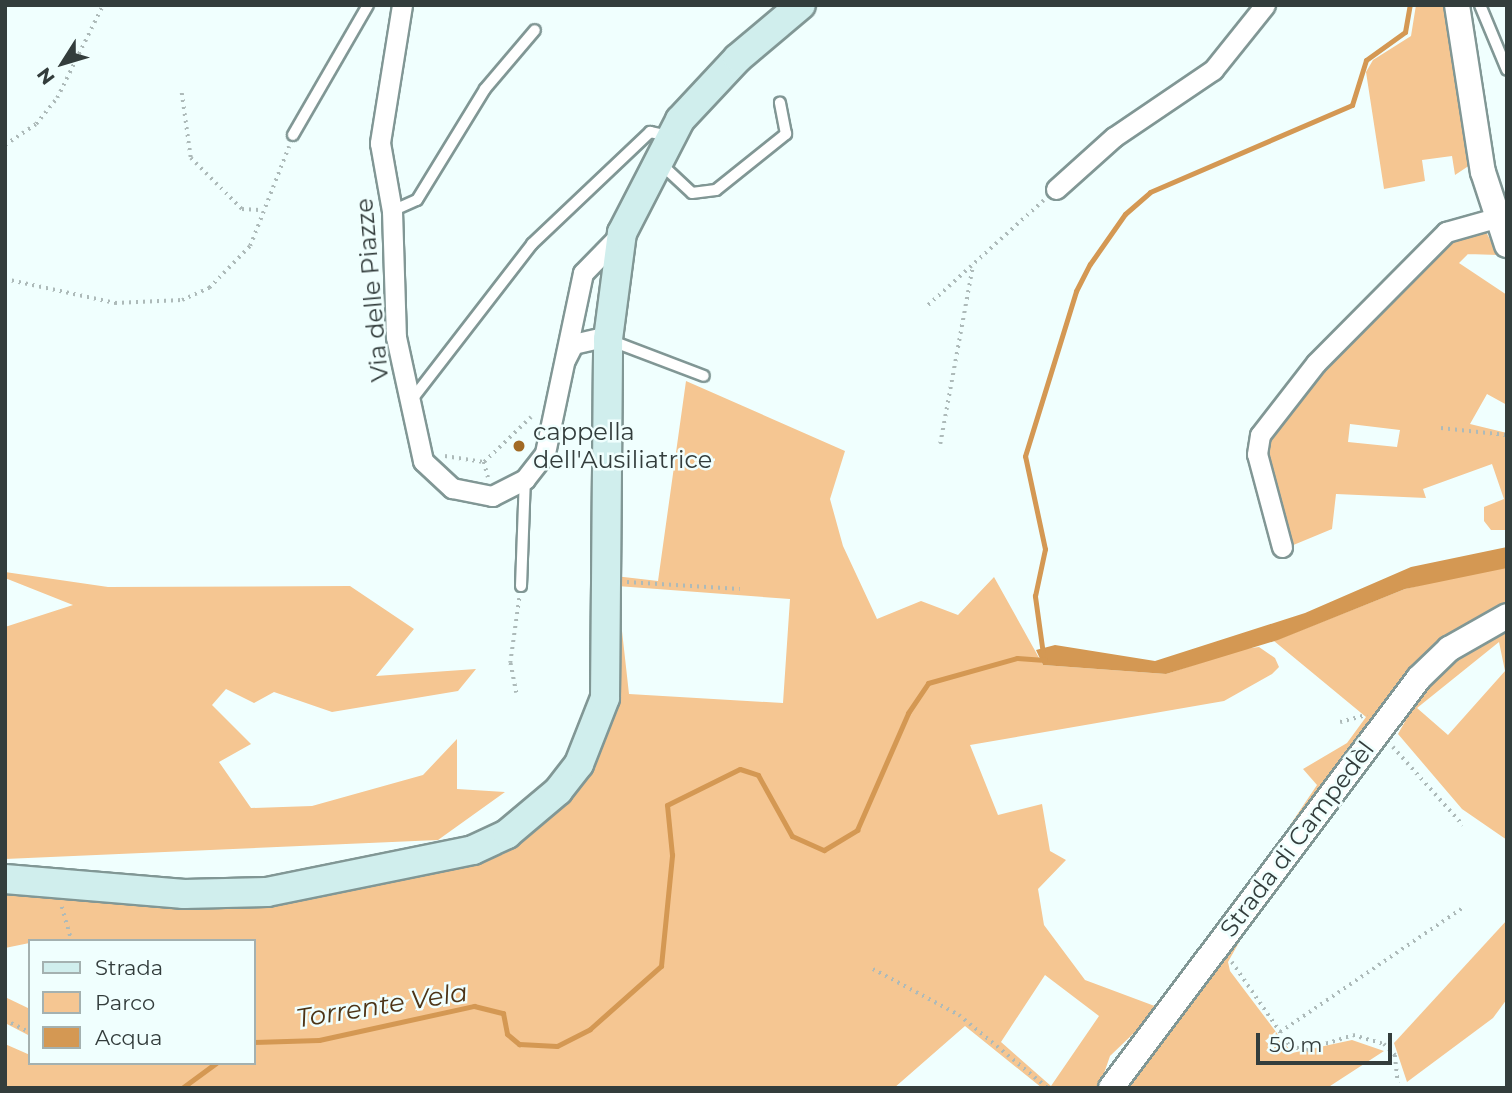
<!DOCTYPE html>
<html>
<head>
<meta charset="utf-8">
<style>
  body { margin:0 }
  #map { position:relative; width:1512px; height:1093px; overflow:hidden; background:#f0fffe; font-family:Montserrat,sans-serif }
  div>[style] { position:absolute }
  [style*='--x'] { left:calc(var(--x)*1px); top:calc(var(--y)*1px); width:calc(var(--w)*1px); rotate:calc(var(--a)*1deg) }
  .green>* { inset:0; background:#f5c692 }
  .water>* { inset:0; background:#d49853 }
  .stream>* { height:5px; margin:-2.5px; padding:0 2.5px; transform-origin:2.5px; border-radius:2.5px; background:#d49853 }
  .path>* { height:3.5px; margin-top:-1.75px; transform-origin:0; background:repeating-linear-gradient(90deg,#adbab9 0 2px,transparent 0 7px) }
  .roads { filter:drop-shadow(2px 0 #819795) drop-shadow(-2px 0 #819795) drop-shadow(0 2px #819795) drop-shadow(0 -2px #819795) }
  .service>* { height:10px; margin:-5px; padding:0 5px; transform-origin:5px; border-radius:5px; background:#fff }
  .minor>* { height:19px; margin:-9.5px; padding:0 9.5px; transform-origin:9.5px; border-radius:9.5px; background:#fff }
  .tertiary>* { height:24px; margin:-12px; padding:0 12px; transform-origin:12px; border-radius:12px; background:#fff }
  .secondary>* { height:28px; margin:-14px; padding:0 14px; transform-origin:14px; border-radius:14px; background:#d0eeed }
  .dots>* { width:19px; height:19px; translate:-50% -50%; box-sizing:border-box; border:4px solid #f0fffe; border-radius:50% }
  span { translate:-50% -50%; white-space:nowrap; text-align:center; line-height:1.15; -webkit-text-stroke:5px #f0fffe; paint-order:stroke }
  .street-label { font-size:24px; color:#333d3c }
  .poi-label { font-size:24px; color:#333d3c }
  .left { translate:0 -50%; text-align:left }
  .water-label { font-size:26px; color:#4d3416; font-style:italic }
  .frame { position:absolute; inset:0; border:7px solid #333d3c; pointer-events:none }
  .legend { position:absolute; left:28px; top:939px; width:228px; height:126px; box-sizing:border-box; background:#f0fffe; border:2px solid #a4b1b0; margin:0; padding:9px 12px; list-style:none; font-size:21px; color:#333d3c }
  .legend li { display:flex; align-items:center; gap:14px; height:35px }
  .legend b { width:35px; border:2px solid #a4b1b0 }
  .north { position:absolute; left:28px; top:28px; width:70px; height:70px; -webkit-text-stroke:5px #f0fffe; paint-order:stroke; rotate:233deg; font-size:19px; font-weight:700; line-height:28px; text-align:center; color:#333d3c }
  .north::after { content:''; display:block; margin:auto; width:24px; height:32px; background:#333d3c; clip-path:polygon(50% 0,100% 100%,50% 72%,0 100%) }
  .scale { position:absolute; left:1256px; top:1033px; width:136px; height:32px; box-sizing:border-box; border:4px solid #333d3c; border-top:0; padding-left:9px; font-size:21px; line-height:24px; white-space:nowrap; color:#333d3c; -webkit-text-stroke:5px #f0fffe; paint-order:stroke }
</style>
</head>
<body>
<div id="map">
  <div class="green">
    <div style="clip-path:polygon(1416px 5px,1445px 5px,1473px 163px,1455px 175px,1452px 156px,1422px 160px,1425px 181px,1384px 189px,1366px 72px,1373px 60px,1411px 36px)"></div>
    <div style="clip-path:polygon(evenodd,1485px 230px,1498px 255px,1468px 254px,1459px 263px,1507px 295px,1507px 405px,1487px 394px,1470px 424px,1507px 433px,1507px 530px,1491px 530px,1484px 521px,1484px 507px,1504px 499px,1492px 464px,1423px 489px,1426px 498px,1336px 494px,1332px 529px,1291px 546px,1263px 446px,1325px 361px,1446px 242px,1485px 230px,1350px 424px,1400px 430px,1397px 447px,1348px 442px,1350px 424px)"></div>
    <div style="clip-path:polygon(evenodd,686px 381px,845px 451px,830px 499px,843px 546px,877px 619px,921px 601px,958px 615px,994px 577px,1043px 665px,1166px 674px,1243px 649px,1259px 647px,1275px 658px,1279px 667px,1272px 674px,1224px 701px,970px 745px,998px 815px,1042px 804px,1050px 851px,1066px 860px,1038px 889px,1044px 925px,1085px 980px,1160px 1008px,1110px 1056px,1099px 1088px,1042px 1088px,965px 1026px,894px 1088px,5px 1088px,5px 1044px,30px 1055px,30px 1063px,254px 1063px,254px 941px,44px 940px,5px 948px,5px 890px,173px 905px,528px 834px,563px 804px,610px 725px,615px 576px,658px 581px,686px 381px,617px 586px,790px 599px,783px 703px,629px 694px,617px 586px,686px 381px,1045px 975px,1099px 1016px,1051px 1086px,1001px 1042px,1045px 975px)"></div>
    <div style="clip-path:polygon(1490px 568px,1507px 568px,1507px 604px,1462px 626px,1431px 651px,1264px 864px,1317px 785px,1303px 769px,1347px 743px,1366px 717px,1274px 641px,1405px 589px)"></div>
    <div style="clip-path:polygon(5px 572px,108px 587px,350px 586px,414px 629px,376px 676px,476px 669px,458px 691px,332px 712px,274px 692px,254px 703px,226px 689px,212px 705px,251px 744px,219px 762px,251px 808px,312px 806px,423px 775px,457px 739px,457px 789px,505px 792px,438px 840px,5px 859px,5px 627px,73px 605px,5px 578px)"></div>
    <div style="clip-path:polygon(evenodd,1507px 629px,1507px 840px,1462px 809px,1398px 734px,1421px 693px,1458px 656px,1507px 629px,1499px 642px,1505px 671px,1448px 735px,1417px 708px,1499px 642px)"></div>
    <div style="clip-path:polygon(1507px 920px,1507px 999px,1493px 1018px,1407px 1082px,1394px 1043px)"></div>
    <div style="clip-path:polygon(1247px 928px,1228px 962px,1230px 971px,1292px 1053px,1352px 1040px,1384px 1051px,1327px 1088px,1124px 1088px)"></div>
    <div style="clip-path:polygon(5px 997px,30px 1009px,30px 1036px,5px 1023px)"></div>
  </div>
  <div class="water">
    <div style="clip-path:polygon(1507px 547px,1507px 568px,1405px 589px,1278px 640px,1166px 674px,1043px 665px,1036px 650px,1055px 645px,1155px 661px,1305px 613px,1411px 567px)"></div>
  </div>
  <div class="stream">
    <div style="--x:1043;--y:654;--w:59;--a:-97.9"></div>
    <div style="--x:1035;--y:596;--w:48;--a:-78"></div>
    <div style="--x:1045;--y:549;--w:95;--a:-102.1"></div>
    <div style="--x:1025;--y:456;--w:173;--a:-72.8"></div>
    <div style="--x:1076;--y:291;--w:30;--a:-63"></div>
    <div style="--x:1090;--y:264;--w:61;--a:-55"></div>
    <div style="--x:1125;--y:214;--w:33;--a:-41"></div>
    <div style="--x:1150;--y:192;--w:220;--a:-23.3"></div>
    <div style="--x:1352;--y:105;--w:47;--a:-72.7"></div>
    <div style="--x:1366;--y:60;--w:48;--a:-35.7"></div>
    <div style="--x:1405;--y:32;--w:27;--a:-80"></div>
    <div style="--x:254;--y:1042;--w:65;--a:-1.8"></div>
    <div style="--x:319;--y:1040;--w:159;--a:-12.4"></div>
    <div style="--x:474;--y:1006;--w:30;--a:14"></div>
    <div style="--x:503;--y:1013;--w:21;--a:79"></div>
    <div style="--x:507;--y:1034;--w:16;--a:40"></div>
    <div style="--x:519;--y:1044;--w:38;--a:3"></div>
    <div style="--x:557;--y:1046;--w:37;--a:-27"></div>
    <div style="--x:590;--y:1029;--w:95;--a:-41.6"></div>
    <div style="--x:661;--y:966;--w:112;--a:-84.3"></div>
    <div style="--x:672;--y:855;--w:50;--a:-95.7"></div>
    <div style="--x:667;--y:805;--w:81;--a:-26.3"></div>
    <div style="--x:740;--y:769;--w:19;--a:18"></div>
    <div style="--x:758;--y:775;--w:70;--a:60.9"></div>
    <div style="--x:792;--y:836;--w:35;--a:24"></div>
    <div style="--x:824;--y:850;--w:39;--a:-31"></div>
    <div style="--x:857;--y:830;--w:128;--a:-66.4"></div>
    <div style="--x:908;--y:713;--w:36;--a:-56"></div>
    <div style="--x:928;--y:683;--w:92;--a:-15.7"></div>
    <div style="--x:1017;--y:658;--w:28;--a:4"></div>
    <div style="--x:182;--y:1088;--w:42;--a:-36.3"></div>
  </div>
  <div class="path">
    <div style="--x:182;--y:93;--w:66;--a:82.1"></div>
    <div style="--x:191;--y:158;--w:72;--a:45"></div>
    <div style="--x:242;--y:209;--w:20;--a:3"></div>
    <div style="--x:5;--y:145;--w:37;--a:-34"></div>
    <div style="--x:36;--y:124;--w:33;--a:-51"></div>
    <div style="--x:57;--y:98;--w:104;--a:-63.7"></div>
    <div style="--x:5;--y:279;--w:113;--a:12.3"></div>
    <div style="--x:115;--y:303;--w:67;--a:-2.6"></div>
    <div style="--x:182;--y:300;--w:30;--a:-24"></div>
    <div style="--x:209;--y:288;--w:59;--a:-45.7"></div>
    <div style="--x:250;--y:246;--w:107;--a:-68.7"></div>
    <div style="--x:928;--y:305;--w:156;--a:-42.2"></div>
    <div style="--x:1441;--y:428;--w:66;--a:6.1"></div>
    <div style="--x:940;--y:444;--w:182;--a:-79.6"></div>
    <div style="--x:445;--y:456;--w:39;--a:9"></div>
    <div style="--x:484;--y:462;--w:65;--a:-43.8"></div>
    <div style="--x:484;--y:462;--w:16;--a:75"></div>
    <div style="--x:627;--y:582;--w:113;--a:3.5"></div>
    <div style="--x:516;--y:693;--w:31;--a:-101"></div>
    <div style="--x:510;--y:663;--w:66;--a:-82.1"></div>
    <div style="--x:1340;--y:722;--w:28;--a:-15"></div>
    <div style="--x:1393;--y:747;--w:105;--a:48.1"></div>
    <div style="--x:62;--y:907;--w:35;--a:74"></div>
    <div style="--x:1232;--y:962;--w:102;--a:55.4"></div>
    <div style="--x:1290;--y:1046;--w:16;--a:14"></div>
    <div style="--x:1306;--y:1050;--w:49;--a:-17.7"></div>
    <div style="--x:1353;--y:1035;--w:32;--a:16"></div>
    <div style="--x:1384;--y:1044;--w:16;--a:45"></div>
    <div style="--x:1395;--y:1055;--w:28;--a:84"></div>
    <div style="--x:873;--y:969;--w:98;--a:28.1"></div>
    <div style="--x:959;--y:1015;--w:115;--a:39.4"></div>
    <div style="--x:5;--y:1020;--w:28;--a:26"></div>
    <div style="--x:1280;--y:1032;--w:222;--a:-34.2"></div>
  </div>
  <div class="roads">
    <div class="service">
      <div style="--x:1480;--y:5;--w:70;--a:67.4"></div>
      <div style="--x:293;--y:135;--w:150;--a:-60"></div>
      <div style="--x:661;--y:164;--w:42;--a:43.1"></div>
      <div style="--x:692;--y:193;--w:24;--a:-7"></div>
      <div style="--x:716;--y:190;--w:90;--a:-38.7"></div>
      <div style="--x:786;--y:134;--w:32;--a:-101"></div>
      <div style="--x:392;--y:211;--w:27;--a:-24"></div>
      <div style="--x:417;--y:200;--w:130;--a:-58.5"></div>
      <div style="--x:485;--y:89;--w:77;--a:-49.7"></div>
      <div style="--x:612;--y:341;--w:98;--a:20.8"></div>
      <div style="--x:410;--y:402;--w:200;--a:-52.3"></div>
      <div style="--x:532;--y:244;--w:163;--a:-43.5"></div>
      <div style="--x:650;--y:132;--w:19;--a:12"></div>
      <div style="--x:521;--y:586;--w:107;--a:-87.9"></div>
    </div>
    <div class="minor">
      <div style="--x:402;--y:5;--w:140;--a:99.1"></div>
      <div style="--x:380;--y:143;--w:69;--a:80"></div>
      <div style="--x:392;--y:211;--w:126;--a:88.2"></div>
      <div style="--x:396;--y:337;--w:127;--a:77.7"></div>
      <div style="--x:423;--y:461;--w:40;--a:43"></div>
      <div style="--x:452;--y:488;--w:41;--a:11.3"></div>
      <div style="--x:492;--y:496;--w:37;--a:-27"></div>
      <div style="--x:525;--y:479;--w:33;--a:-52"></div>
      <div style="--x:545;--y:453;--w:184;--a:-78.1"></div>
      <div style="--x:583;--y:273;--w:56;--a:-45.7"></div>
      <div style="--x:1056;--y:189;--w:78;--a:-41.9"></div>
      <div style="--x:1114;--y:137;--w:120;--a:-34.1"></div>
      <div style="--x:1213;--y:70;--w:83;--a:-51.3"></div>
      <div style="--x:565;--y:360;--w:18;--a:-63"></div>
      <div style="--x:573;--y:344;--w:37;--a:-13"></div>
      <div style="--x:1282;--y:547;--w:96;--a:-105"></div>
      <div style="--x:1257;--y:454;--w:19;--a:-81"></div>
      <div style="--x:1260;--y:435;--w:91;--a:-52.1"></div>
      <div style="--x:1316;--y:363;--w:185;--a:-45.2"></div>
      <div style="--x:1446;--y:232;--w:51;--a:-15.9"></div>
    </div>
    <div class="tertiary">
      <div style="--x:1457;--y:5;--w:169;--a:81.2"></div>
      <div style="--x:1483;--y:172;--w:77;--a:71.8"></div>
      <div style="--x:1111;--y:1088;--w:513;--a:-53.09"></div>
      <div style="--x:1419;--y:678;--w:42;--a:-44"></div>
      <div style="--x:1449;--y:649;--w:67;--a:-29.6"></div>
    </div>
    <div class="secondary">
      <div style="--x:5;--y:879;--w:180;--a:4.8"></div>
      <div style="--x:184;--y:894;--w:83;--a:-1.4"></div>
      <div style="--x:267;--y:892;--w:210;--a:-11.5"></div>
      <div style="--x:473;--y:850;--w:38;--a:-25"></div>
      <div style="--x:507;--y:834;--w:67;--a:-40.1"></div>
      <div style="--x:558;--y:791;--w:34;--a:-52"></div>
      <div style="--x:579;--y:764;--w:71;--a:-68.5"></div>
      <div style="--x:605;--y:698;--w:359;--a:-89.5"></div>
      <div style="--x:608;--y:339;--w:107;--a:-82.5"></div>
      <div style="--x:622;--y:233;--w:127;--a:-62.8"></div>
      <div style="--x:680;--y:120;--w:85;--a:-46.9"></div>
      <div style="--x:738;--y:58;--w:82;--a:-40.1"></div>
    </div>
  </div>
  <div class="dots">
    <div style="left:519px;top:446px;background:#a16a25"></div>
  </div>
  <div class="street-label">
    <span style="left:372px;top:290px;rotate:-95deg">Via delle Piazze</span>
    <span style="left:1297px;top:839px;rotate:-53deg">Strada di Campedèl</span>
  </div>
  <div class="poi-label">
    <span class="left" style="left:533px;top:446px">cappella<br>dell'Ausiliatrice</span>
  </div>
  <div class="water-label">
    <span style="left:382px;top:1006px;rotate:-9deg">Torrente Vela</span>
  </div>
  <div class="frame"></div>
  <ul class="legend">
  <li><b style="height:9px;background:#d0eeed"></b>Strada</li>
  <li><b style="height:19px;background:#f5c692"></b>Parco</li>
  <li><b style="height:19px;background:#d49853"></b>Acqua</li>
  </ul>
  <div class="north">N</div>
  <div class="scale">50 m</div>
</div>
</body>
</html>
